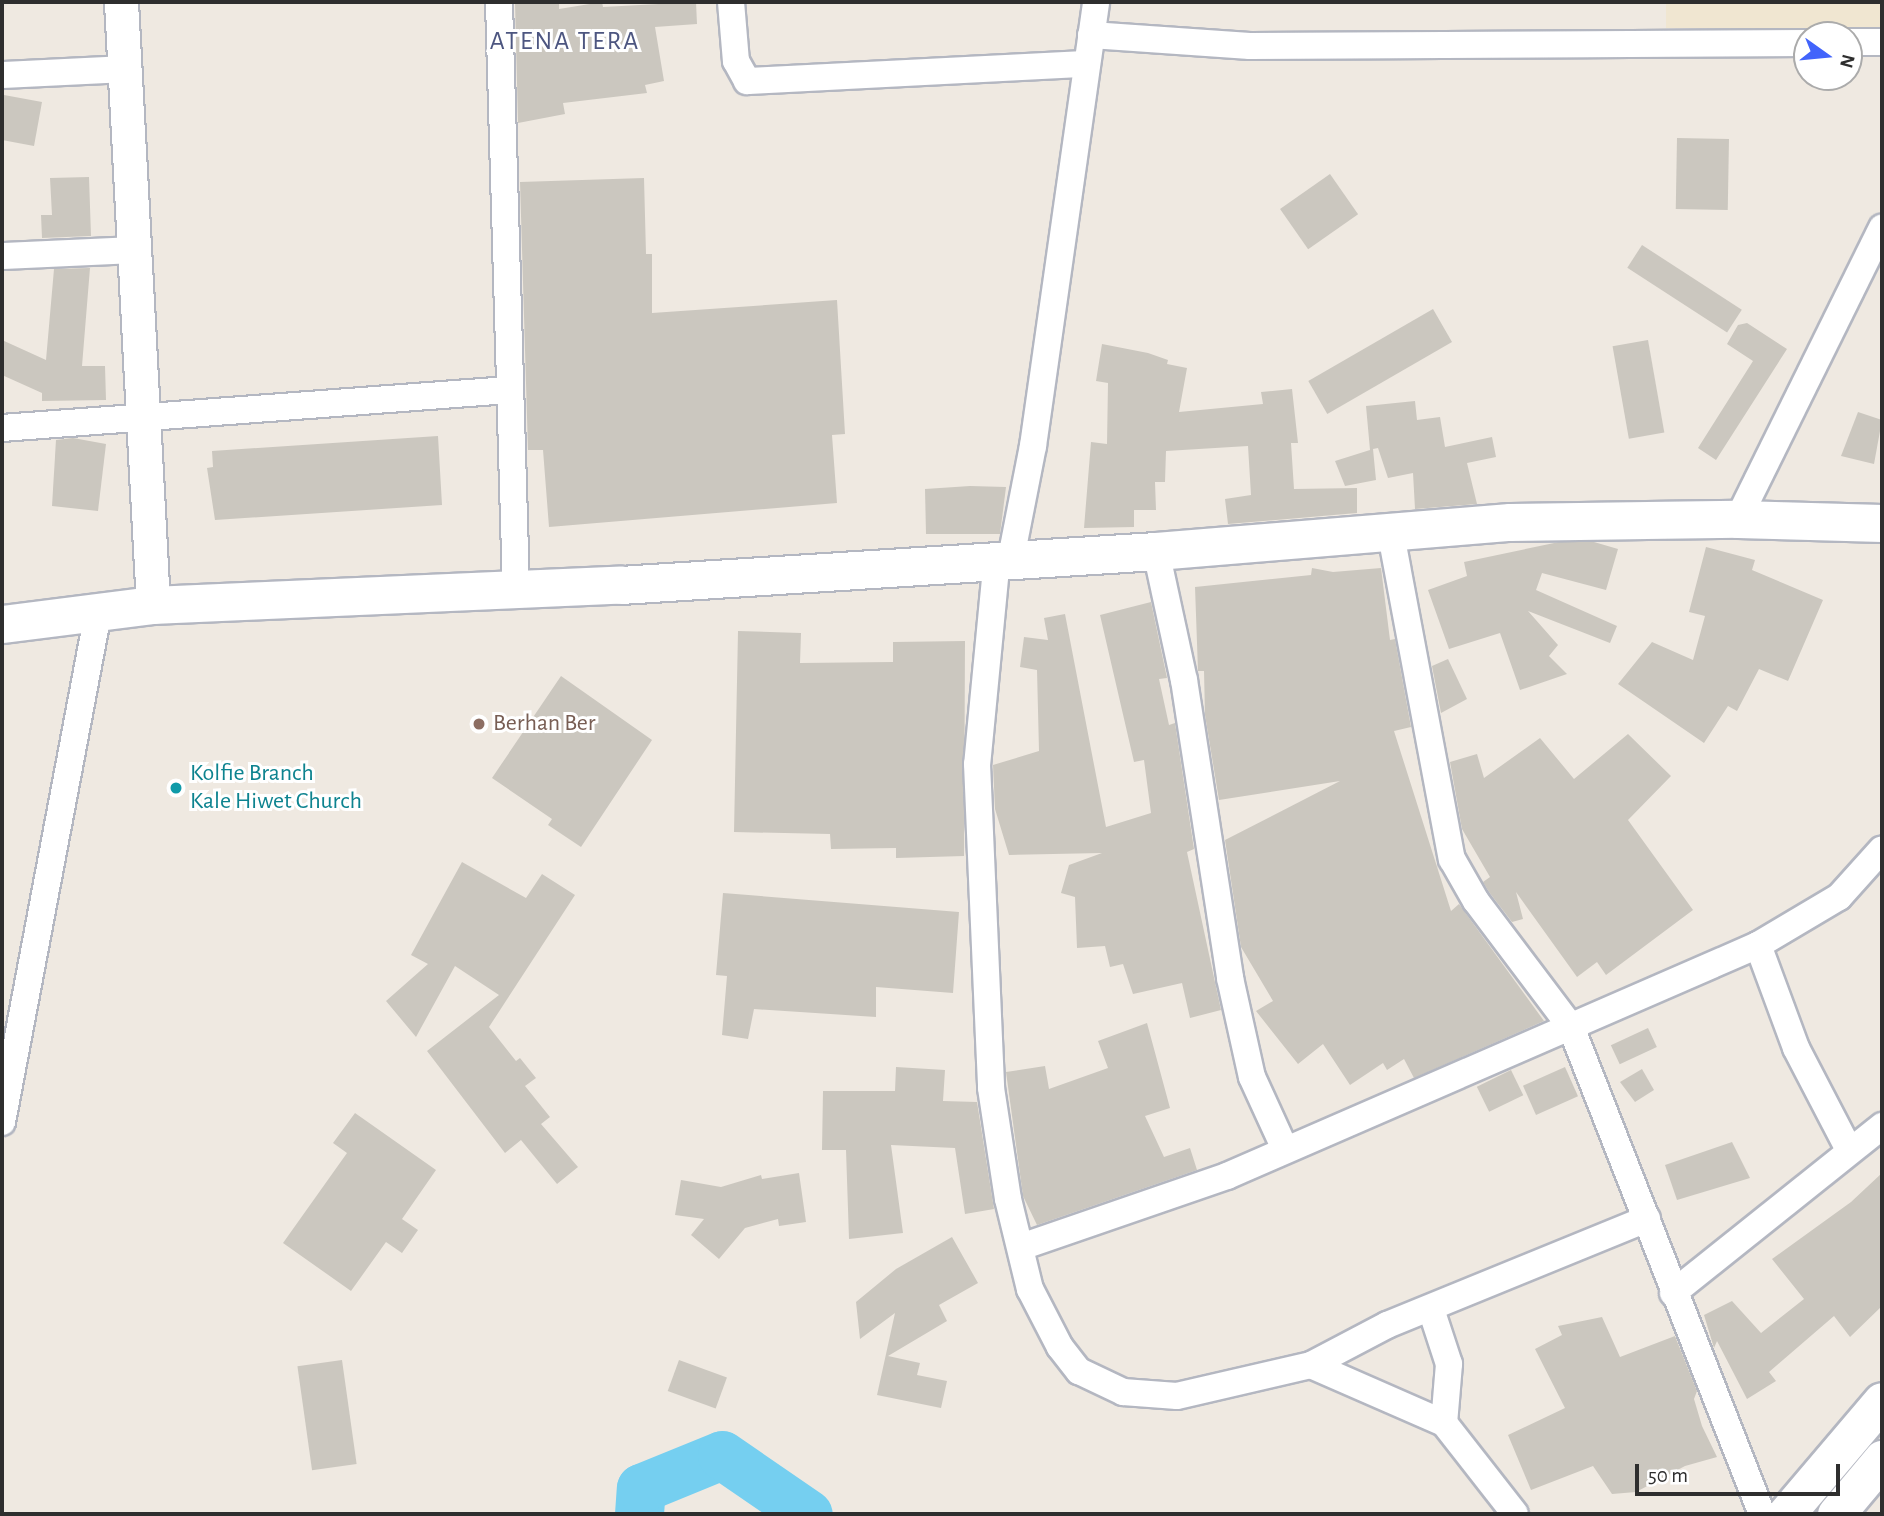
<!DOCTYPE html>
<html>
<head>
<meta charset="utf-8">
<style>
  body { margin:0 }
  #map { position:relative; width:1884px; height:1516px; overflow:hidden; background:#efe9e1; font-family:"Alegreya Sans",sans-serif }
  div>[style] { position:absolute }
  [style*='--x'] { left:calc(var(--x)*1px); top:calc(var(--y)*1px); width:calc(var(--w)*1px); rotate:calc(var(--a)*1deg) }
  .education>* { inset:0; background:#f0e6d1; transform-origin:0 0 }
  .river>* { height:49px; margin:-24.5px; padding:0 24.5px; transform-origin:24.5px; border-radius:24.5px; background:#75cff0 }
  .building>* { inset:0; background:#cbc7bf; transform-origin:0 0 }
  .roads { filter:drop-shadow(2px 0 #b4b7c1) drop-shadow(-2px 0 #b4b7c1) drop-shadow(0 2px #b4b7c1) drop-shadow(0 -2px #b4b7c1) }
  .minor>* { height:26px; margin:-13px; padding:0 13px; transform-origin:13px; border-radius:13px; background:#fff }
  .tertiary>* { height:33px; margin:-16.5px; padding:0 16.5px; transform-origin:16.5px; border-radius:16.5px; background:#fff }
  .secondary>* { height:37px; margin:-18.5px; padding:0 18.5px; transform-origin:18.5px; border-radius:18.5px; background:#fff }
  .dots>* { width:19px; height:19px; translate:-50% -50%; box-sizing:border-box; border:4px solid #fff; border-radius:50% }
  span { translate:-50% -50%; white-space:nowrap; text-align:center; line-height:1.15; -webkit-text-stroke:6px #fff; paint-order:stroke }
  .education-label { font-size:24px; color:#785e54 }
  .left { translate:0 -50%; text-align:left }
  .culture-label { font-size:24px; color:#0d838f }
  .neighbourhood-label { font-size:26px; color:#4d5680; letter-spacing:2px }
  .frame { position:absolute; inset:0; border:4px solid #2e2e2e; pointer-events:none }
  .north { position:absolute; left:1793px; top:21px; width:70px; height:70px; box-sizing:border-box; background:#fff; border:2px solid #ababab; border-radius:50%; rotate:105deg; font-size:19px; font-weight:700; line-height:28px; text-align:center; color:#2e2e2e }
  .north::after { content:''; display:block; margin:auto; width:24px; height:32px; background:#4264fb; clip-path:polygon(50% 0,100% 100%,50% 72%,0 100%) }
  .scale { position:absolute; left:1635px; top:1464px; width:205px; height:32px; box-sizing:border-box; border:4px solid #2e2e2e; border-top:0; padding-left:9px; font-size:21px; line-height:24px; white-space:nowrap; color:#2e2e2e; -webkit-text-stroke:5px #fff; paint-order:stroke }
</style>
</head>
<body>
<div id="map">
  <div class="education">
    <div style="left:1666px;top:2px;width:216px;height:26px"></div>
  </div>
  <div class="river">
    <div style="--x:639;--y:1514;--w:26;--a:-86"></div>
    <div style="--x:641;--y:1488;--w:87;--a:-22.2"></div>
    <div style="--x:722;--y:1455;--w:104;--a:34.5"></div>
  </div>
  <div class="building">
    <div style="clip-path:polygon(515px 2px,559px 2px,559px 9px,602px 2px,603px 7px,696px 2px,697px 24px,655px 27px,664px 81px,645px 85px,647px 93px,563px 103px,565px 114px,518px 123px)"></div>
    <div style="clip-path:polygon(4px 95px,42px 102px,34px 146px,2px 140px)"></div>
    <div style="left:1677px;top:138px;width:52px;height:71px;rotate:1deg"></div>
    <div style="left:1330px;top:174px;width:49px;height:61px;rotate:55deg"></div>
    <div style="clip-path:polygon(89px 177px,91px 236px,42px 238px,41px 215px,52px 215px,50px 178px)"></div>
    <div style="clip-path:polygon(644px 178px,646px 254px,652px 254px,652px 313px,837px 300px,845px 434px,832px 435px,837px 503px,549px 527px,543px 450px,528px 450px,520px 182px)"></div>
    <div style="left:1642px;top:245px;width:119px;height:27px;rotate:33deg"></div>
    <div style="clip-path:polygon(90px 268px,82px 366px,105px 366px,106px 400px,42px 401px,42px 393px,2px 375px,2px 340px,46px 360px,54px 269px)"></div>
    <div style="left:1433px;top:309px;width:38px;height:144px;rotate:60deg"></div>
    <div style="clip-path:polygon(1747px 323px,1787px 349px,1716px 460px,1698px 448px,1753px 361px,1727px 344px,1738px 325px)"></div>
    <div style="left:1648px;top:340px;width:94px;height:36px;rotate:80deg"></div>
    <div style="clip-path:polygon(1102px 344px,1148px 353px,1168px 360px,1167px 364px,1187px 368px,1179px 412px,1263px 404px,1261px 392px,1292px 389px,1298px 443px,1291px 443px,1294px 489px,1357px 488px,1357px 513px,1228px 524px,1225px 499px,1251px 495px,1248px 446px,1166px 451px,1165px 482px,1155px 482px,1156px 510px,1134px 510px,1134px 527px,1084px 528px,1091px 442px,1107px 444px,1108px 383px,1096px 381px)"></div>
    <div style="clip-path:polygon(1415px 401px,1417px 420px,1440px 417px,1445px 447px,1492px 437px,1496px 457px,1467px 463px,1477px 504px,1415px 509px,1413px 473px,1388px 478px,1378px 448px,1373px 449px,1376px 480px,1345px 486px,1335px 461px,1370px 450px,1366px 406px)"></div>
    <div style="clip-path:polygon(1858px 412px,1882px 420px,1874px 464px,1841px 456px)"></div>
    <div style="clip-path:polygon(438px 436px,442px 505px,215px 520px,207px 468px,213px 467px,212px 451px)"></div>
    <div style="clip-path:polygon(73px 438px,106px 444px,98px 511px,52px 506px,56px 440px)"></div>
    <div style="clip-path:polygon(970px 486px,1006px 487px,1000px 534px,926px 534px,925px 489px)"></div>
    <div style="clip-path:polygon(1559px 542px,1594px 542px,1618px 549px,1606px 590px,1542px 573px,1536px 590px,1617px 626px,1610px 643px,1528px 611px,1558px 645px,1549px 656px,1567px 674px,1520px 690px,1500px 633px,1449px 649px,1428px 590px,1467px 576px,1464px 562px)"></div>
    <div style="clip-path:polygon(1706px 547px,1755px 560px,1752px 570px,1823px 600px,1788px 681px,1759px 669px,1737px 711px,1728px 706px,1704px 743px,1618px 684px,1652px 642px,1693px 660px,1705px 616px,1689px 612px)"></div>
    <div style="clip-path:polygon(1312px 568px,1333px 572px,1381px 568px,1390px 640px,1395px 639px,1411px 727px,1394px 731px,1451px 911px,1459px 904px,1544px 1021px,1414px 1078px,1404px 1059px,1387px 1070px,1383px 1063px,1350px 1085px,1323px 1044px,1298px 1064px,1256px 1011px,1273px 1001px,1241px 947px,1225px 840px,1340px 781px,1219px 800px,1205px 715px,1204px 671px,1198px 671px,1195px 587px,1311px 575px)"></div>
    <div style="clip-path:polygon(1151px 602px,1167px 678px,1159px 679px,1169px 725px,1175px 723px,1194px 849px,1187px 852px,1221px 1010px,1190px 1018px,1182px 983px,1133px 994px,1123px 964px,1110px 967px,1105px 946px,1077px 948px,1075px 897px,1061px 893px,1069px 865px,1102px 853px,1009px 855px,995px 809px,993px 765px,1039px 751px,1037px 670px,1020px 667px,1024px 637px,1048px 640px,1044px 618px,1065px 614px,1106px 827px,1151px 813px,1144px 760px,1134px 762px,1100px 615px)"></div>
    <div style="clip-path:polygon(738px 631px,801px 633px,800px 663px,893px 662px,893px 642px,965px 641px,964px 856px,896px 858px,896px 848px,831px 849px,830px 834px,734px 832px)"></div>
    <div style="clip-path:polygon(1448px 659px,1467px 699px,1441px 713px,1432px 666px)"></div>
    <div style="clip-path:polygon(561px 676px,652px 740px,581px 847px,548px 825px,552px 819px,492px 778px)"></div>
    <div style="clip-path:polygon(1628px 734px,1671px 776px,1628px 820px,1693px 910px,1606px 975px,1597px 962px,1577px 977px,1516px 892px,1523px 919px,1512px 922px,1489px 892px,1483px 882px,1490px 877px,1462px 829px,1450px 762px,1477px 754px,1484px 778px,1540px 738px,1574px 779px)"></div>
    <div style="clip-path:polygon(462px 862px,526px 898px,542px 874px,575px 895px,489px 1027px,516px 1061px,520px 1058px,536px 1078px,525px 1086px,550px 1117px,541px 1124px,578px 1167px,557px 1184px,521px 1140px,505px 1153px,427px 1051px,499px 995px,455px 966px,416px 1037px,386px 1001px,428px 964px,411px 955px)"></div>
    <div style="clip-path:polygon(723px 893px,959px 912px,953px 993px,876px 987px,876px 1017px,754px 1009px,748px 1039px,722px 1035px,727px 976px,716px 975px)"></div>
    <div style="clip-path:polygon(1147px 1023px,1170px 1108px,1145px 1116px,1164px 1157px,1190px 1148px,1197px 1170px,1037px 1225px,1023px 1196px,1006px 1072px,1045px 1066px,1049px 1089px,1108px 1068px,1098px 1041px)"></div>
    <div style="left:1648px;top:1028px;width:21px;height:41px;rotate:65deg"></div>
    <div style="clip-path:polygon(896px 1067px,945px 1070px,943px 1101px,977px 1102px,994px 1209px,965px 1214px,955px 1148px,891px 1145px,903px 1233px,849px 1239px,846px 1150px,822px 1150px,823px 1091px,895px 1091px)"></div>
    <div style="left:1565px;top:1067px;width:32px;height:46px;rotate:66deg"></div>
    <div style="clip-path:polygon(1642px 1069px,1654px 1090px,1635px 1102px,1620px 1082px)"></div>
    <div style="left:1511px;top:1070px;width:28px;height:38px;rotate:64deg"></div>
    <div style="clip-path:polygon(355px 1113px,436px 1170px,402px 1219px,418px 1230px,402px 1253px,386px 1242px,351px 1291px,283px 1243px,347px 1153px,333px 1143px)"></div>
    <div style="clip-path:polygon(1732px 1142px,1750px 1178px,1677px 1200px,1665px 1165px)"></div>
    <div style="clip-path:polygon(799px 1173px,806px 1222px,779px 1226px,778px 1219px,745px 1228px,719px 1259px,691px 1235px,704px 1219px,675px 1215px,681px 1180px,721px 1187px,761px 1175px,762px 1179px)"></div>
    <div style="clip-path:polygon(1882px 1173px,1882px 1306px,1850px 1337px,1834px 1316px,1769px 1372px,1776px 1381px,1747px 1399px,1717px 1341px,1714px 1348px,1704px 1315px,1732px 1301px,1761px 1333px,1804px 1299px,1772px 1259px,1851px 1202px)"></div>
    <div style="clip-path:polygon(952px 1237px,978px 1283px,939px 1305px,947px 1321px,888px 1356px,920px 1363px,917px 1375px,947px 1381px,941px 1408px,877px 1395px,895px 1313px,860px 1339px,856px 1302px,896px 1269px)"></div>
    <div style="clip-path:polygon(1602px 1317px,1620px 1357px,1675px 1336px,1697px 1391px,1694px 1399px,1702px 1426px,1717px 1457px,1685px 1466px,1636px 1492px,1612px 1494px,1593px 1466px,1531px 1490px,1508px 1435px,1565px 1408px,1535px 1349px,1562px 1335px,1558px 1326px)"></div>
    <div style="left:342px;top:1360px;width:105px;height:45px;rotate:82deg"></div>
    <div style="left:679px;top:1360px;width:51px;height:33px;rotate:20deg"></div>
  </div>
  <div class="roads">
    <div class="minor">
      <div style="--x:499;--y:2;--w:586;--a:88.34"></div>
      <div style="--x:731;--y:2;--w:59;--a:85.2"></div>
      <div style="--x:736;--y:61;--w:23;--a:61"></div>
      <div style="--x:747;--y:81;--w:340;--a:-2.9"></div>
      <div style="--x:1091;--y:35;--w:159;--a:4"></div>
      <div style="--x:1250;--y:46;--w:557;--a:-0.31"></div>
      <div style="--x:1849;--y:42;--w:33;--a:0"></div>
      <div style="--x:2;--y:75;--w:122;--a:-2.8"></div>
      <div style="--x:2;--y:256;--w:131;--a:-2.6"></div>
      <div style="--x:2;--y:428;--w:507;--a:-4.29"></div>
      <div style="--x:1738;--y:519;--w:325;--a:-63.7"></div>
      <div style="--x:1390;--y:529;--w:336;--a:79.4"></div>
      <div style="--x:1452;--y:859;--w:48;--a:60.3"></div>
      <div style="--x:1476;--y:901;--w:158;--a:53"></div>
      <div style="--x:1571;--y:1027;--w:523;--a:68.59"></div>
      <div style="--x:1156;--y:551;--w:132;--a:77.8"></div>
      <div style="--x:1184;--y:680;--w:302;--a:81.2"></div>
      <div style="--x:1230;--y:978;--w:101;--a:77.5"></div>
      <div style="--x:1252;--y:1077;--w:79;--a:65.4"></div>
      <div style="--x:997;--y:558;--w:207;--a:95.5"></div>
      <div style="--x:977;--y:764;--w:324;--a:87.5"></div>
      <div style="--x:991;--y:1088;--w:112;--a:81.3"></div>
      <div style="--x:1008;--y:1199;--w:93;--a:76.3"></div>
      <div style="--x:1030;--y:1289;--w:65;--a:62.7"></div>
      <div style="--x:1060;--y:1347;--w:31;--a:52"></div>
      <div style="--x:1079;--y:1371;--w:49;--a:25.5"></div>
      <div style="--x:1123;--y:1392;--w:54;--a:4.2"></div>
      <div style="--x:1177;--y:1396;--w:138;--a:-13"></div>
      <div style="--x:1311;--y:1365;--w:86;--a:-27.8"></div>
      <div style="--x:1387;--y:1325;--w:281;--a:-22.2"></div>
      <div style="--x:1011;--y:558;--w:114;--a:-78.9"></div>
      <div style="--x:1033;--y:446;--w:448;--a:-81.9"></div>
      <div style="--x:1758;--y:945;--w:110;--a:69.7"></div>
      <div style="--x:1796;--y:1048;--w:115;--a:62.5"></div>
      <div style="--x:2;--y:1122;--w:518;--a:-79.32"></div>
      <div style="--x:1021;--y:1247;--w:218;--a:-19"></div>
      <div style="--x:1227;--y:1176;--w:579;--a:-23.51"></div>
      <div style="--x:1758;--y:945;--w:94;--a:-30.7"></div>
      <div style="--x:1839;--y:897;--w:64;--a:-48.1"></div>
      <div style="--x:1673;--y:1293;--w:268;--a:-38.6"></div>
      <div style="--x:1431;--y:1309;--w:58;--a:71.9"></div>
      <div style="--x:1449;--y:1364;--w:59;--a:94.8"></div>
      <div style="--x:1311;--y:1365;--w:145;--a:23.6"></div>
      <div style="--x:1444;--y:1423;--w:115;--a:52"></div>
    </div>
    <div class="tertiary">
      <div style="--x:121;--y:2;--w:604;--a:86.96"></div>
    </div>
    <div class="secondary">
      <div style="--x:2;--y:624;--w:152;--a:-7.2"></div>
      <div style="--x:153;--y:605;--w:467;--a:-2.5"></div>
      <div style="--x:620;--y:585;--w:537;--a:-3.63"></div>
      <div style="--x:1156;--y:551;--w:355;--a:-4.7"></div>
      <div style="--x:1510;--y:522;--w:228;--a:-0.8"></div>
      <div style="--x:1738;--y:519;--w:144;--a:1.6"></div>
      <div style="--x:1786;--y:1514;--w:148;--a:-49.7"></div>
      <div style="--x:1836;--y:1514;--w:72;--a:-50.1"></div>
    </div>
  </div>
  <div class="dots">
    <div style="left:479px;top:724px;background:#8d6e63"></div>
    <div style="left:176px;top:788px;background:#0f9aa8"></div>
  </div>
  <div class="education-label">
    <span class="left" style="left:493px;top:724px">Berhan Ber</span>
  </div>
  <div class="culture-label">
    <span class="left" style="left:190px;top:788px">Kolfie Branch<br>Kale Hiwet Church</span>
  </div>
  <div class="neighbourhood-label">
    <span style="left:565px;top:42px">ATENA TERA</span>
  </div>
  <div class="frame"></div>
  <div class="north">N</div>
  <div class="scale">50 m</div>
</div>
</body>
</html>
